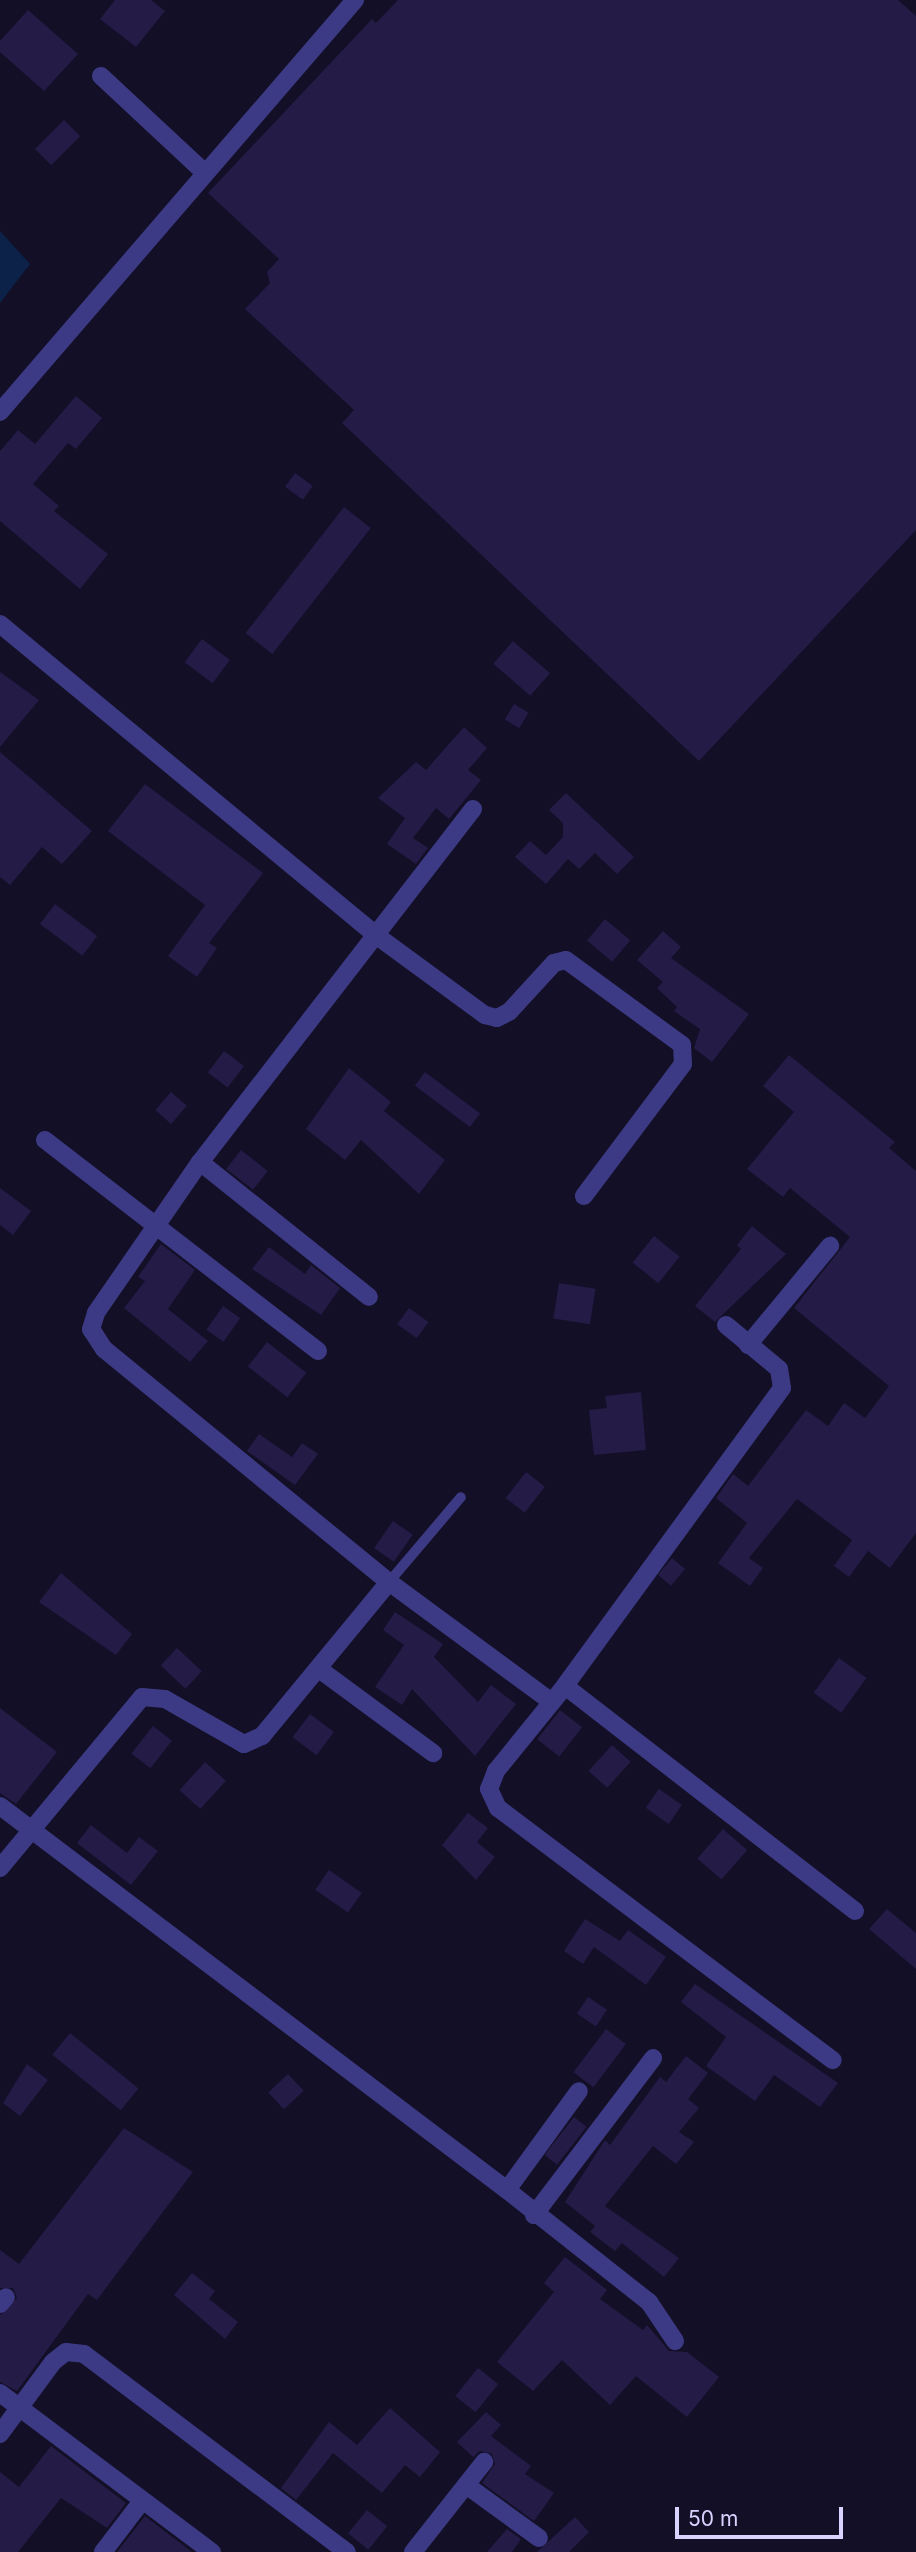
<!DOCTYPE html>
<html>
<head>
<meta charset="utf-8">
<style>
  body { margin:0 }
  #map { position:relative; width:916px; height:2552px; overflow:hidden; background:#130f26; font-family:Inter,sans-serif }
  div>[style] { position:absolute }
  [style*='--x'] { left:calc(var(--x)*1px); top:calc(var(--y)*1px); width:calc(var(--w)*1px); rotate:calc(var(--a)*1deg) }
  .water>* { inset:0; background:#0c2248 }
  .building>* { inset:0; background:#241b47; transform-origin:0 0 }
  .service>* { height:10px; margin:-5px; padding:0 5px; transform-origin:5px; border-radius:5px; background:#3d3a85 }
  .minor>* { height:18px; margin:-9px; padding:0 9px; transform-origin:9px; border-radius:9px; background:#3d3a85 }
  span { translate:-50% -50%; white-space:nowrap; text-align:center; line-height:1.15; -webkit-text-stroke:5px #130f26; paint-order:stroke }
  .scale { position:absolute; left:675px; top:2507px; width:168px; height:32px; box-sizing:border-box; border:4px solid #d9d4ff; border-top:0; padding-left:9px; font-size:21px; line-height:24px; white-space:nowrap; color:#d9d4ff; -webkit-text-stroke:5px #130f26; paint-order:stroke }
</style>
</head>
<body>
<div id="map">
  <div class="water">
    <div style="clip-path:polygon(0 231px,30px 264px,0 303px)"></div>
  </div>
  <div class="building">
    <div style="clip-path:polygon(115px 0,151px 0,165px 11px,136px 47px,100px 19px)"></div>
    <div style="clip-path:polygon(398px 0,898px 0,916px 16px,916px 530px,699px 761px,342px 423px,354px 410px,245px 309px,270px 283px,267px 272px,279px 259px,208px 193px,372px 19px,376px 23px)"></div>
    <div style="clip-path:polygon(28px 10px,78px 54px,44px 91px,0 52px,0 41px)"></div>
    <div style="left:64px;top:120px;width:23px;height:41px;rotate:45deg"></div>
    <div style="clip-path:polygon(76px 396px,102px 418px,76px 449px,68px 443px,33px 484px,59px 506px,54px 511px,108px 554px,80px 589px,0 521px,0 451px,18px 430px,35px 444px)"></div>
    <div style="left:295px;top:473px;width:22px;height:17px;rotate:36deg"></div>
    <div style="left:344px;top:507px;width:34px;height:160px;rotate:38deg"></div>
    <div style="left:202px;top:639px;width:35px;height:29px;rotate:37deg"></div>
    <div style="left:513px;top:641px;width:49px;height:30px;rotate:41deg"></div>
    <div style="clip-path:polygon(0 672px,39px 700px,0 747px)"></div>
    <div style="left:514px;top:704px;width:17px;height:18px;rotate:31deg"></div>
    <div style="clip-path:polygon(464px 727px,487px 748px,468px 770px,481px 780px,449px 819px,436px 808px,413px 838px,428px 848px,416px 864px,387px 844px,405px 818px,378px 798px,416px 762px,426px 770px)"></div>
    <div style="clip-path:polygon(0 752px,92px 831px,62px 864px,42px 847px,10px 885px,0 877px)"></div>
    <div style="clip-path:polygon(145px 784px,263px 873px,209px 943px,217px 948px,197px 977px,168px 956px,205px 905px,108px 831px)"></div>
    <div style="clip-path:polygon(566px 793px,634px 857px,617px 874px,595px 853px,579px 869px,568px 859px,546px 884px,515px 857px,530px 841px,546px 855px,563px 837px,563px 823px,549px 810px)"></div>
    <div style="left:55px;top:904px;width:53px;height:25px;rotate:37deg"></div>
    <div style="left:605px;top:919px;width:33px;height:28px;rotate:40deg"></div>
    <div style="clip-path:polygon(663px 931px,681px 947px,671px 958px,749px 1014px,712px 1062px,694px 1048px,700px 1029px,674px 1011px,677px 1007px,657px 988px,663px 982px,637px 960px)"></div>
    <div style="left:224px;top:1051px;width:25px;height:27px;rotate:37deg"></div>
    <div style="clip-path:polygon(789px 1055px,895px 1142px,889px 1148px,916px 1171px,916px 1533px,890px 1568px,868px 1551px,849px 1577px,834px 1566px,852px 1540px,797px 1499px,749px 1558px,763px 1568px,750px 1586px,718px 1563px,747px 1523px,716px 1498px,733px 1474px,748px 1486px,806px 1410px,828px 1426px,844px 1403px,865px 1418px,889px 1386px,794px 1308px,850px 1237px,790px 1188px,783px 1197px,747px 1169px,794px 1112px,763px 1086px)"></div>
    <div style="clip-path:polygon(349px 1068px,391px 1102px,384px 1111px,445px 1160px,419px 1194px,361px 1140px,345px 1160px,306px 1129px)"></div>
    <div style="left:425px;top:1072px;width:69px;height:17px;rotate:37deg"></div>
    <div style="left:171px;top:1092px;width:21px;height:24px;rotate:41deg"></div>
    <div style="left:241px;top:1150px;width:34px;height:24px;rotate:38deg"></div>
    <div style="clip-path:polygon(0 1188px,31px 1211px,13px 1235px,0 1225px)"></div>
    <div style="clip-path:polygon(752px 1226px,786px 1254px,715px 1322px,695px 1306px,741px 1249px,737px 1245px)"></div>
    <div style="left:654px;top:1236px;width:33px;height:34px;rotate:39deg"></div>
    <div style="clip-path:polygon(161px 1244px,195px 1270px,168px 1309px,208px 1341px,190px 1362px,124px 1308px,145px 1281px,138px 1277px)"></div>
    <div style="clip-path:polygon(269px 1247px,305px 1274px,311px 1265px,340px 1288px,321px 1315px,252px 1269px)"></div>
    <div style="left:559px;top:1283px;width:37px;height:36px;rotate:9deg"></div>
    <div style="left:223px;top:1306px;width:21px;height:29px;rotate:35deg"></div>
    <div style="left:409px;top:1308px;width:24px;height:20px;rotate:36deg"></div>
    <div style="left:267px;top:1342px;width:50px;height:31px;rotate:38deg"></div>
    <div style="clip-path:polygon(641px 1392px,646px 1450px,594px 1455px,589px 1410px,607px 1408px,605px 1396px)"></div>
    <div style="clip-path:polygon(259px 1434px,292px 1457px,302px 1443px,318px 1454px,295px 1485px,247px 1451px)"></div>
    <div style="left:526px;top:1472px;width:24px;height:33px;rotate:38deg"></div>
    <div style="left:393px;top:1521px;width:24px;height:33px;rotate:35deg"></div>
    <div style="left:672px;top:1558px;width:17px;height:22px;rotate:40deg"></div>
    <div style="clip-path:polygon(61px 1573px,132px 1634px,116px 1655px,39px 1602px)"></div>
    <div style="clip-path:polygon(395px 1612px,443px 1644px,434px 1657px,478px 1702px,491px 1685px,516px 1704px,475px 1756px,412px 1689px,402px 1705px,375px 1687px,404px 1645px,383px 1630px)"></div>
    <div style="left:177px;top:1648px;width:34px;height:24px;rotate:43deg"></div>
    <div style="left:839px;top:1658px;width:34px;height:43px;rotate:36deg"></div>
    <div style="clip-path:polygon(0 1708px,57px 1752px,16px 1804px,0 1793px)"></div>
    <div style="left:560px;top:1710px;width:28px;height:37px;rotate:38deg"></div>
    <div style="left:310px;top:1714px;width:30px;height:29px;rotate:37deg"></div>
    <div style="left:153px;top:1726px;width:24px;height:35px;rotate:38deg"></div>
    <div style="left:612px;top:1745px;width:25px;height:35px;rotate:42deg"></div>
    <div style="left:205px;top:1762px;width:28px;height:38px;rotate:42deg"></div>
    <div style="left:659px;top:1789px;width:28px;height:23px;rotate:35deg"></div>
    <div style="clip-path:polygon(468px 1813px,488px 1828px,477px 1842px,495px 1857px,476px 1880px,442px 1845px)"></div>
    <div style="clip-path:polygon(91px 1825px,127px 1853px,139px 1837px,158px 1851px,131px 1885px,77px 1843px)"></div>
    <div style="left:723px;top:1829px;width:32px;height:39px;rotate:41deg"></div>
    <div style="left:329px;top:1870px;width:40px;height:24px;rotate:35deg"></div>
    <div style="clip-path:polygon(887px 1909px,916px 1933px,916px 1969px,869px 1929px)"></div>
    <div style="clip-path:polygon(585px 1919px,620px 1941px,628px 1930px,666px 1957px,646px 1985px,594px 1947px,583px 1964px,564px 1951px)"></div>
    <div style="clip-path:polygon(695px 1984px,838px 2083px,820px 2107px,774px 2075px,755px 2101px,706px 2066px,726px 2037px,681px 2002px)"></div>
    <div style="left:588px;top:1997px;width:23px;height:20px;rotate:34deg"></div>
    <div style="left:606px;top:2029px;width:25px;height:54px;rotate:37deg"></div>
    <div style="left:70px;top:2033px;width:88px;height:28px;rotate:39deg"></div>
    <div style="clip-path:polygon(686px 2056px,708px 2073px,688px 2099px,699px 2108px,679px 2132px,694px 2142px,676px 2164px,653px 2146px,605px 2206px,679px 2258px,664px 2277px,622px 2243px,615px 2251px,590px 2232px,595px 2226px,565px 2202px,605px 2140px,610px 2145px,660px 2077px,666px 2082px)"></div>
    <div style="clip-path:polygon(27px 2064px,48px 2080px,20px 2116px,3px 2103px)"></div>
    <div style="left:288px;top:2074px;width:23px;height:27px;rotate:47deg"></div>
    <div style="left:574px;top:2117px;width:16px;height:48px;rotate:38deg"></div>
    <div style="clip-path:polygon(124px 2128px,193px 2172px,97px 2300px,88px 2294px,17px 2391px,0 2382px,0 2315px,17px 2298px,13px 2288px,0 2288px,0 2250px,19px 2264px)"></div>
    <div style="clip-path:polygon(565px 2257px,607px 2290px,600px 2299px,643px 2330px,647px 2325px,669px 2351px,687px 2352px,719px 2377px,687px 2417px,636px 2376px,610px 2405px,562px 2360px,533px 2391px,497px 2362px,554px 2292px,544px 2283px)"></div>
    <div style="clip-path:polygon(192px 2273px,215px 2291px,209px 2299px,238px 2322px,225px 2339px,174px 2295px)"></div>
    <div style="left:478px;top:2368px;width:26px;height:36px;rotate:39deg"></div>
    <div style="clip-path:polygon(390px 2408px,440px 2452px,420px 2477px,405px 2465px,382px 2493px,333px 2453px,296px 2500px,281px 2488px,329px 2422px,357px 2445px)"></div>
    <div style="clip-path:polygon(486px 2412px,501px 2425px,491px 2436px,531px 2466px,525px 2474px,554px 2493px,534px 2521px,482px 2483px,495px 2464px,492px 2454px,480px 2451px,473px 2457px,457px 2442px)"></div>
    <div style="clip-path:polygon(51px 2446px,126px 2503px,107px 2528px,61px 2498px,18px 2552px,0 2552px,0 2472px,19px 2487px)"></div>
    <div style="left:367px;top:2510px;width:26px;height:30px;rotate:39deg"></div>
    <div style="clip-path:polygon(145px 2516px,171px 2536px,192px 2552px,117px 2552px)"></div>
    <div style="clip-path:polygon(575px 2517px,589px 2532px,569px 2552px,537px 2552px)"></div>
    <div style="clip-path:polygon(507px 2529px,521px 2539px,512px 2552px,487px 2552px)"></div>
  </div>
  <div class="service">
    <div style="--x:389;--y:1582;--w:111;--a:-49.7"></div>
  </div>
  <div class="minor">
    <div style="--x:101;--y:76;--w:141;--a:43"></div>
    <div style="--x:0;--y:412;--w:544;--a:-49.25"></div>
    <div style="--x:0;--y:624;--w:489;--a:39.6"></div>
    <div style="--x:377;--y:936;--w:134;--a:36.2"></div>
    <div style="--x:485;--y:1015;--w:12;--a:14"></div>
    <div style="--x:497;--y:1018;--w:13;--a:-27"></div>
    <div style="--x:509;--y:1012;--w:67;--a:-47.4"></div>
    <div style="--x:554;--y:963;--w:12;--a:-14"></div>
    <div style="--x:566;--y:960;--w:144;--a:36.2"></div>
    <div style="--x:682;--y:1045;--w:19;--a:87"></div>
    <div style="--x:683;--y:1064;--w:165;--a:126.9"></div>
    <div style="--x:473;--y:809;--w:446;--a:127.7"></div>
    <div style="--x:200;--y:1162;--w:183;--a:124.6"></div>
    <div style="--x:96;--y:1313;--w:17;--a:107"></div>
    <div style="--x:91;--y:1329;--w:24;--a:57"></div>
    <div style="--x:104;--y:1349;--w:368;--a:39.3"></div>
    <div style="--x:389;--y:1582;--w:202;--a:36.4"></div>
    <div style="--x:45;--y:1140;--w:345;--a:37.7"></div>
    <div style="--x:200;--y:1162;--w:216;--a:38.6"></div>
    <div style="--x:726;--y:1325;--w:69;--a:39.7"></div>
    <div style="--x:779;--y:1369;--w:19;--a:81"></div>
    <div style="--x:782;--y:1388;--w:369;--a:126.1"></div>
    <div style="--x:565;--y:1686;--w:109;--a:129.1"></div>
    <div style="--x:496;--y:1771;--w:19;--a:111"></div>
    <div style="--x:489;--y:1789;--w:21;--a:65"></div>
    <div style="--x:498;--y:1808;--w:419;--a:37"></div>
    <div style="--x:748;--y:1345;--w:129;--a:-50.4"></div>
    <div style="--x:319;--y:1669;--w:142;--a:36.4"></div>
    <div style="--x:565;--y:1686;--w:367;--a:37.8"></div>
    <div style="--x:0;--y:1806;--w:636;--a:37.14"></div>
    <div style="--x:507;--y:2190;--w:181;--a:38.3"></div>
    <div style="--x:649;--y:2302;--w:47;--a:56.3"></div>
    <div style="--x:0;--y:1868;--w:222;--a:-50.3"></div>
    <div style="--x:142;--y:1697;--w:23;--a:5"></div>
    <div style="--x:165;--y:1699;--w:91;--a:29.7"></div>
    <div style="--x:244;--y:1744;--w:20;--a:-24"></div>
    <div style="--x:262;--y:1736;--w:200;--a:-50.5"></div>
    <div style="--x:507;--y:2190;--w:122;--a:-54"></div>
    <div style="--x:534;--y:2215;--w:197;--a:-52.8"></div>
    <div style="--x:0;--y:2304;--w:9;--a:-49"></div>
    <div style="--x:0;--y:2393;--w:265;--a:36.9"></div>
    <div style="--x:0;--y:2434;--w:89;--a:-53.6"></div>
    <div style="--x:53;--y:2362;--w:16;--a:-38"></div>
    <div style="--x:66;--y:2352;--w:18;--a:6"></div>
    <div style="--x:84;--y:2354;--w:329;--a:37"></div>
    <div style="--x:466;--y:2485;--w:90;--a:36"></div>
    <div style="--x:103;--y:2552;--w:64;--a:-52.6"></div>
    <div style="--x:413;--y:2552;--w:115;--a:-51.7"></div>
  </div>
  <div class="scale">50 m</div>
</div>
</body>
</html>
